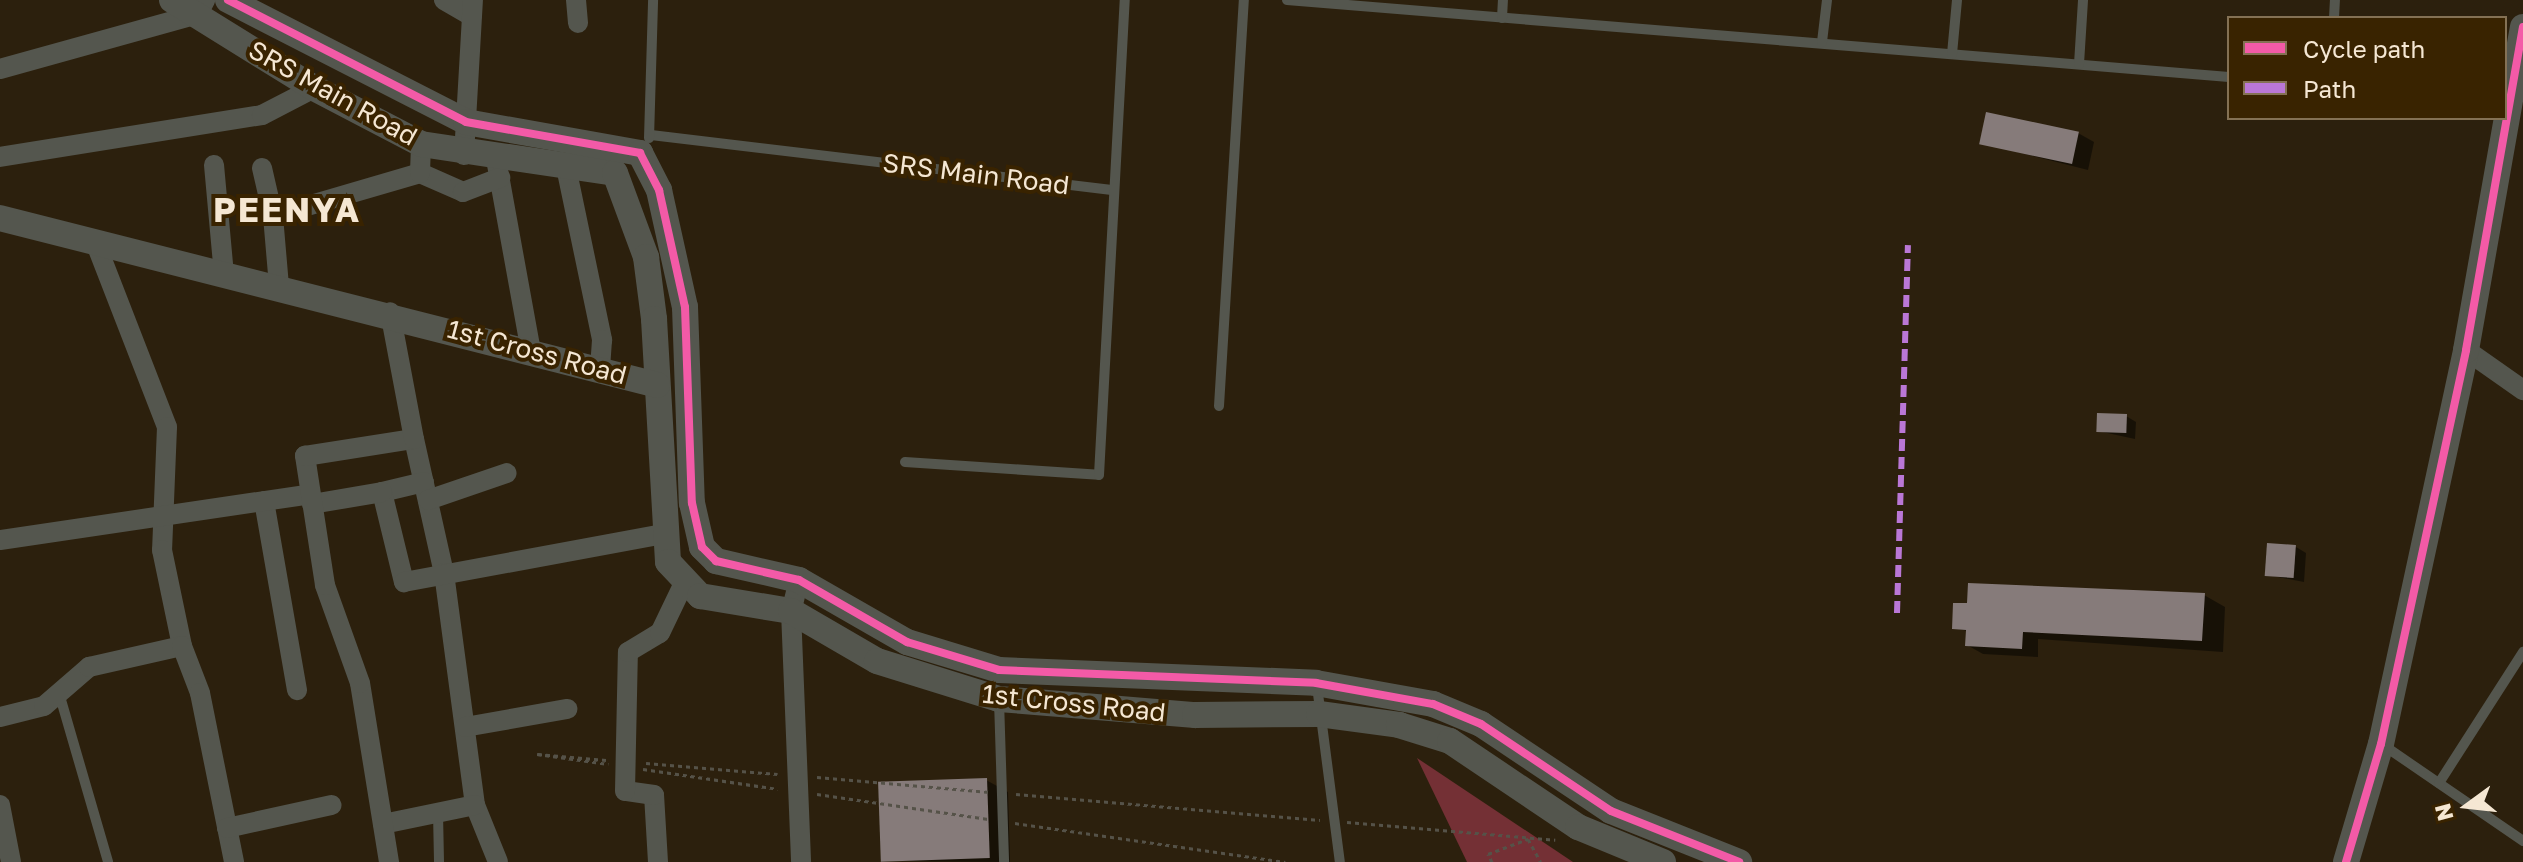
<!DOCTYPE html>
<html>
<head>
<meta charset="utf-8">
<style>
  body { margin:0 }
  #map { position:relative; width:2523px; height:862px; overflow:hidden; background:#2c200d; font-family:"Golos Text",sans-serif }
  div>[style] { position:absolute }
  [style*='--x'] { left:calc(var(--x)*1px); top:calc(var(--y)*1px); width:calc(var(--w)*1px); rotate:calc(var(--a)*1deg) }
  .green>* { inset:0; background:#743035 }
  .shadow>* { inset:0; background:#0007 }
  .building>* { inset:0; background:#867b7a; transform-origin:0 0 }
  .path>* { height:3px; margin-top:-1.5px; transform-origin:0; background:repeating-linear-gradient(90deg,#555248 0 4px,transparent 0 8px) }
  .service>* { height:10px; margin:-5px; padding:0 5px; transform-origin:5px; border-radius:5px; background:#54564e }
  .minor>* { height:20px; margin:-10px; padding:0 10px; transform-origin:10px; border-radius:10px; background:#54564e }
  .tertiary>* { height:26px; margin:-13px; padding:0 13px; transform-origin:13px; border-radius:13px; background:#54564e }
  .quiet>* { height:6px; margin-top:-3px; transform-origin:0; background:repeating-linear-gradient(90deg,#ba77d6 0 12px,transparent 0 18px) }
  .cycleway>* { height:8px; margin:-4px; padding:0 4px; transform-origin:4px; border-radius:4px; background:#f35aa7 }
  span { translate:-50% -50%; white-space:nowrap; text-align:center; line-height:1.15; -webkit-text-stroke:8px #392300; paint-order:stroke }
  .street-label { font-size:26px; color:#f5e7d3 }
  .district-label { font-size:34px; color:#f5e7d3; font-weight:700; letter-spacing:2px }
  .legend { position:absolute; left:2227px; top:16px; width:280px; height:104px; box-sizing:border-box; background:#392300; border:2px solid #847154; margin:0; padding:10px 14px; list-style:none; font-size:24px; color:#f5e7d3 }
  .legend li { display:flex; align-items:center; gap:16px; height:40px }
  .legend b { width:40px; border:2px solid #847154 }
  .north { position:absolute; left:2427px; top:766px; width:80px; height:80px; -webkit-text-stroke:6px #392300; paint-order:stroke; rotate:255deg; font-size:22px; font-weight:700; line-height:32px; text-align:center; color:#f5e7d3 }
  .north::after { content:''; display:block; margin:auto; width:28px; height:36px; background:#f5e7d3; clip-path:polygon(50% 0,100% 100%,50% 72%,0 100%) }
</style>
</head>
<body>
<div id="map">
  <div class="green">
    <div style="clip-path:polygon(1417px 758px,1573px 862px,1467px 862px)"></div>
  </div>
  <div class="shadow">
    <div style="clip-path:polygon(2078px 133px,2094px 142px,2088px 170px,1982px 143px)"></div>
    <div style="clip-path:polygon(2126px 416px,2136px 422px,2135px 439px,2098px 431px)"></div>
    <div style="clip-path:polygon(2296px 547px,2306px 553px,2304px 582px,2268px 575px)"></div>
    <div style="clip-path:polygon(2204px 595px,2225px 607px,2223px 652px,2038px 639px,2038px 657px,1983px 654px,1967px 645px,1968px 631px,1954px 628px)"></div>
    <div style="clip-path:polygon(986px 780px,1008px 792px,1010px 862px,883px 861px)"></div>
  </div>
  <div class="building">
    <div style="left:1986px;top:112px;width:95px;height:33px;rotate:12deg"></div>
    <div style="left:2097px;top:413px;width:30px;height:19px;rotate:2deg"></div>
    <div style="left:2267px;top:543px;width:29px;height:33px;rotate:4deg"></div>
    <div style="clip-path:polygon(1968px 583px,2205px 593px,2202px 641px,2023px 632px,2022px 649px,1965px 646px,1966px 630px,1952px 629px,1953px 603px,1967px 603px)"></div>
    <div style="left:987px;top:778px;width:80px;height:109px;rotate:88deg"></div>
  </div>
  <div class="path">
    <div style="--x:606;--y:760;--w:69;--a:-175"></div>
    <div style="--x:537;--y:754;--w:72;--a:8"></div>
    <div style="--x:646;--y:763;--w:132;--a:4.8"></div>
    <div style="--x:643;--y:769;--w:136;--a:8.4"></div>
    <div style="--x:817;--y:777;--w:173;--a:5"></div>
    <div style="--x:817;--y:794;--w:173;--a:8.3"></div>
    <div style="--x:1016;--y:794;--w:305;--a:4.9"></div>
    <div style="--x:1347;--y:822;--w:209;--a:4.9"></div>
    <div style="--x:1015;--y:823;--w:273;--a:8.2"></div>
    <div style="--x:1492;--y:862;--w:9;--a:-117"></div>
    <div style="--x:1488;--y:854;--w:43;--a:-20.6"></div>
    <div style="--x:1528;--y:839;--w:26;--a:61"></div>
  </div>
  <div class="service">
    <div style="--x:1287;--y:0;--w:945;--a:4.67"></div>
    <div style="--x:1502;--y:18;--w:18;--a:-87"></div>
    <div style="--x:2334;--y:18;--w:18;--a:-87"></div>
    <div style="--x:1822;--y:42;--w:42;--a:-83.2"></div>
    <div style="--x:1952;--y:54;--w:54;--a:-84.7"></div>
    <div style="--x:2079;--y:64;--w:64;--a:-86.4"></div>
    <div style="--x:651;--y:135;--w:462;--a:6.8"></div>
    <div style="--x:649;--y:138;--w:138;--a:-88.3"></div>
    <div style="--x:1219;--y:406;--w:407;--a:-86.5"></div>
    <div style="--x:905;--y:462;--w:194;--a:3.8"></div>
    <div style="--x:1099;--y:475;--w:476;--a:-86.9"></div>
    <div style="--x:1317;--y:686;--w:177;--a:82.6"></div>
    <div style="--x:59;--y:693;--w:176;--a:73.8"></div>
    <div style="--x:999;--y:700;--w:162;--a:88.2"></div>
    <div style="--x:2383;--y:745;--w:170;--a:34.4"></div>
    <div style="--x:2439;--y:783;--w:156;--a:-57.3"></div>
    <div style="--x:438;--y:813;--w:49;--a:88.8"></div>
  </div>
  <div class="minor">
    <div style="--x:444;--y:0;--w:32;--a:30"></div>
    <div style="--x:576;--y:0;--w:23;--a:85"></div>
    <div style="--x:0;--y:69;--w:205;--a:-15.5"></div>
    <div style="--x:198;--y:14;--w:16;--a:-63"></div>
    <div style="--x:464;--y:155;--w:155;--a:-86.7"></div>
    <div style="--x:0;--y:157;--w:265;--a:-9.1"></div>
    <div style="--x:262;--y:115;--w:59;--a:-27.4"></div>
    <div style="--x:496;--y:159;--w:195;--a:79.7"></div>
    <div style="--x:214;--y:165;--w:109;--a:84.8"></div>
    <div style="--x:566;--y:167;--w:177;--a:78.2"></div>
    <div style="--x:602;--y:340;--w:30;--a:94"></div>
    <div style="--x:262;--y:168;--w:49;--a:77.1"></div>
    <div style="--x:420;--y:173;--w:47;--a:23.8"></div>
    <div style="--x:463;--y:192;--w:40;--a:-21"></div>
    <div style="--x:96;--y:244;--w:196;--a:68.8"></div>
    <div style="--x:167;--y:427;--w:123;--a:92.3"></div>
    <div style="--x:162;--y:550;--w:98;--a:78.2"></div>
    <div style="--x:279;--y:286;--w:70;--a:-94.9"></div>
    <div style="--x:273;--y:216;--w:153;--a:-16.3"></div>
    <div style="--x:420;--y:173;--w:29;--a:-88"></div>
    <div style="--x:2466;--y:350;--w:70;--a:35.1"></div>
    <div style="--x:414;--y:439;--w:137;--a:77.4"></div>
    <div style="--x:444;--y:573;--w:234;--a:82.4"></div>
    <div style="--x:475;--y:805;--w:61;--a:68"></div>
    <div style="--x:424;--y:482;--w:43;--a:166.6"></div>
    <div style="--x:382;--y:492;--w:93;--a:76.3"></div>
    <div style="--x:404;--y:582;--w:263;--a:-10.5"></div>
    <div style="--x:428;--y:500;--w:83;--a:-18.9"></div>
    <div style="--x:264;--y:501;--w:192;--a:80.1"></div>
    <div style="--x:312;--y:504;--w:71;--a:-9.7"></div>
    <div style="--x:0;--y:540;--w:313;--a:-8.4"></div>
    <div style="--x:799;--y:580;--w:32;--a:104"></div>
    <div style="--x:791;--y:611;--w:251;--a:87.7"></div>
    <div style="--x:0;--y:717;--w:45;--a:-14"></div>
    <div style="--x:44;--y:706;--w:60;--a:-40.9"></div>
    <div style="--x:89;--y:667;--w:95;--a:-12.7"></div>
    <div style="--x:182;--y:646;--w:50;--a:69"></div>
    <div style="--x:200;--y:693;--w:172;--a:78.6"></div>
    <div style="--x:465;--y:727;--w:104;--a:-10"></div>
    <div style="--x:0;--y:805;--w:58;--a:79.1"></div>
    <div style="--x:383;--y:824;--w:94;--a:-11.7"></div>
    <div style="--x:227;--y:828;--w:107;--a:-12.4"></div>
    <div style="--x:389;--y:862;--w:181;--a:-99.2"></div>
    <div style="--x:360;--y:683;--w:104;--a:-109.7"></div>
    <div style="--x:325;--y:585;--w:131;--a:-98.8"></div>
    <div style="--x:305;--y:456;--w:110;--a:-8.9"></div>
    <div style="--x:414;--y:439;--w:129;--a:-100.7"></div>
    <div style="--x:658;--y:862;--w:67;--a:-93.4"></div>
    <div style="--x:654;--y:795;--w:29;--a:-172"></div>
    <div style="--x:625;--y:791;--w:139;--a:-88.8"></div>
    <div style="--x:628;--y:652;--w:37;--a:-31"></div>
    <div style="--x:660;--y:633;--w:53;--a:-64.4"></div>
  </div>
  <div class="tertiary">
    <div style="--x:172;--y:0;--w:167;--a:31.8"></div>
    <div style="--x:314;--y:88;--w:121;--a:27.6"></div>
    <div style="--x:421;--y:144;--w:196;--a:8.5"></div>
    <div style="--x:615;--y:173;--w:90;--a:69.7"></div>
    <div style="--x:646;--y:257;--w:63;--a:82.6"></div>
    <div style="--x:654;--y:319;--w:243;--a:86.7"></div>
    <div style="--x:668;--y:562;--w:47;--a:46.7"></div>
    <div style="--x:700;--y:596;--w:92;--a:9.4"></div>
    <div style="--x:791;--y:611;--w:99;--a:30.2"></div>
    <div style="--x:877;--y:661;--w:128;--a:17.3"></div>
    <div style="--x:999;--y:699;--w:197;--a:4.7"></div>
    <div style="--x:1195;--y:715;--w:124;--a:-0.5"></div>
    <div style="--x:1319;--y:714;--w:81;--a:7.8"></div>
    <div style="--x:1399;--y:725;--w:53;--a:17.4"></div>
    <div style="--x:1450;--y:741;--w:154;--a:33.9"></div>
    <div style="--x:1578;--y:827;--w:92;--a:22.4"></div>
    <div style="--x:228;--y:0;--w:267;--a:27.1"></div>
    <div style="--x:466;--y:122;--w:177;--a:10.1"></div>
    <div style="--x:640;--y:153;--w:42;--a:62.8"></div>
    <div style="--x:659;--y:190;--w:120;--a:77.5"></div>
    <div style="--x:685;--y:307;--w:196;--a:88"></div>
    <div style="--x:692;--y:503;--w:45;--a:77.2"></div>
    <div style="--x:702;--y:547;--w:20;--a:45"></div>
    <div style="--x:716;--y:561;--w:85;--a:12.9"></div>
    <div style="--x:799;--y:580;--w:125;--a:29.9"></div>
    <div style="--x:907;--y:642;--w:96;--a:16.9"></div>
    <div style="--x:999;--y:670;--w:317;--a:2.3"></div>
    <div style="--x:1316;--y:683;--w:119;--a:10.2"></div>
    <div style="--x:1433;--y:704;--w:52;--a:22.6"></div>
    <div style="--x:1481;--y:724;--w:156;--a:33.8"></div>
    <div style="--x:1611;--y:811;--w:138;--a:21.7"></div>
    <div style="--x:0;--y:218;--w:678;--a:14.26"></div>
    <div style="--x:2346;--y:862;--w:123;--a:-73.5"></div>
    <div style="--x:2381;--y:744;--w:403;--a:-77.8"></div>
    <div style="--x:2466;--y:350;--w:328;--a:-80"></div>
  </div>
  <div class="quiet">
    <div style="--x:1897;--y:613;--w:368;--a:-88.3"></div>
  </div>
  <div class="cycleway">
    <div style="--x:228;--y:0;--w:267;--a:27.1"></div>
    <div style="--x:466;--y:122;--w:177;--a:10.1"></div>
    <div style="--x:640;--y:153;--w:42;--a:62.8"></div>
    <div style="--x:659;--y:190;--w:120;--a:77.5"></div>
    <div style="--x:685;--y:307;--w:196;--a:88"></div>
    <div style="--x:692;--y:503;--w:45;--a:77.2"></div>
    <div style="--x:702;--y:547;--w:20;--a:45"></div>
    <div style="--x:716;--y:561;--w:85;--a:12.9"></div>
    <div style="--x:799;--y:580;--w:125;--a:29.9"></div>
    <div style="--x:907;--y:642;--w:96;--a:16.9"></div>
    <div style="--x:999;--y:670;--w:317;--a:2.3"></div>
    <div style="--x:1316;--y:683;--w:119;--a:10.2"></div>
    <div style="--x:1433;--y:704;--w:52;--a:22.6"></div>
    <div style="--x:1481;--y:724;--w:156;--a:33.8"></div>
    <div style="--x:1611;--y:811;--w:138;--a:21.7"></div>
    <div style="--x:2346;--y:862;--w:123;--a:-73.5"></div>
    <div style="--x:2381;--y:744;--w:403;--a:-77.8"></div>
    <div style="--x:2466;--y:350;--w:328;--a:-80"></div>
  </div>
  <div class="street-label">
    <span style="left:333px;top:93px;rotate:29deg">SRS Main Road</span>
    <span style="left:976px;top:174px;rotate:7deg">SRS Main Road</span>
    <span style="left:537px;top:352px;rotate:15deg">1st Cross Road</span>
    <span style="left:1074px;top:703px;rotate:6deg">1st Cross Road</span>
  </div>
  <div class="district-label">
    <span style="left:287px;top:210px">PEENYA</span>
  </div>
  <ul class="legend">
  <li><b style="height:10px;background:#f35aa7"></b>Cycle path</li>
  <li><b style="height:10px;background:#ba77d6"></b>Path</li>
  </ul>
  <div class="north">N</div>
</div>
</body>
</html>
